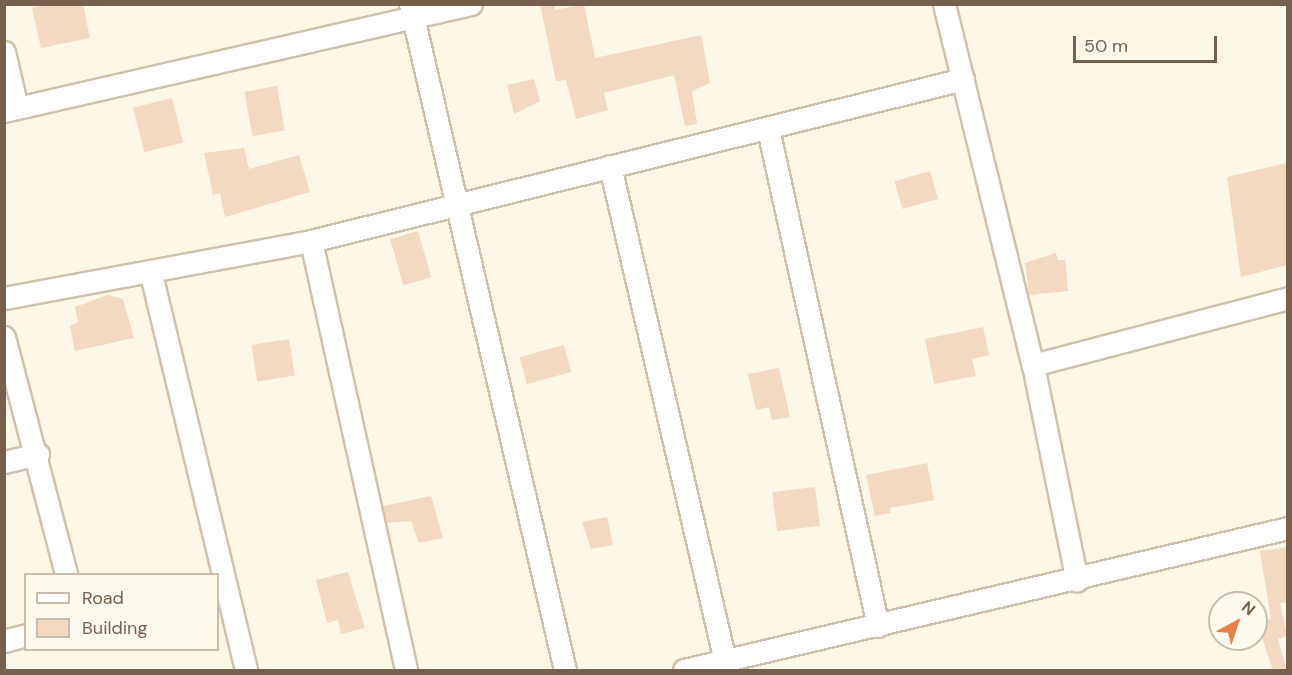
<!DOCTYPE html>
<html>
<head>
<meta charset="utf-8">
<style>
  body { margin:0 }
  #map { position:relative; width:1292px; height:675px; overflow:hidden; background:#fdf7e7; font-family:"DM Sans",sans-serif }
  div>[style] { position:absolute }
  [style*='--x'] { left:calc(var(--x)*1px); top:calc(var(--y)*1px); width:calc(var(--w)*1px); rotate:calc(var(--a)*1deg) }
  .building>* { inset:0; background:#f3d9bf; transform-origin:0 0 }
  .roads { filter:drop-shadow(2px 0 #cfc0ad) drop-shadow(-2px 0 #cfc0ad) drop-shadow(0 2px #cfc0ad) drop-shadow(0 -2px #cfc0ad) }
  .street>* { height:21px; margin:-10.5px; padding:0 10.5px; transform-origin:10.5px; border-radius:10.5px; background:#fff }
  span { translate:-50% -50%; white-space:nowrap; text-align:center; line-height:1.15; -webkit-text-stroke:4.5px #fffaee; paint-order:stroke }
  .frame { position:absolute; inset:0; border:6px solid #77604b; pointer-events:none }
  .legend { position:absolute; left:24px; top:573px; width:195px; height:78px; box-sizing:border-box; background:#fffaee; border:2px solid #c9bcad; margin:0; padding:8px 10px; list-style:none; font-size:18px; color:#77604b }
  .legend li { display:flex; align-items:center; gap:12px; height:30px }
  .legend b { width:30px; border:2px solid #c9bcad }
  .north { position:absolute; left:1208px; top:591px; width:60px; height:60px; box-sizing:border-box; background:#fffaee; border:2px solid #c9bcad; border-radius:50%; rotate:40deg; font-size:16px; font-weight:700; line-height:24px; text-align:center; color:#77604b }
  .north::after { content:''; display:block; margin:auto; width:21px; height:27px; background:#e8804b; clip-path:polygon(50% 0,100% 100%,50% 72%,0 100%) }
  .scale { position:absolute; left:1073px; top:36px; width:144px; height:27px; box-sizing:border-box; border:3px solid #77604b; border-top:0; padding-left:8px; font-size:18px; line-height:21px; white-space:nowrap; color:#77604b; -webkit-text-stroke:4px #fffaee; paint-order:stroke }
</style>
</head>
<body>
<div id="map">
  <div class="building">
    <div style="clip-path:polygon(47px 4px,83px 4px,90px 38px,41px 48px,32px 8px)"></div>
    <div style="clip-path:polygon(540px 4px,554px 4px,555px 10px,584px 4px,595px 58px,701px 35px,710px 83px,692px 91px,697px 124px,685px 126px,674px 75px,604px 93px,608px 110px,576px 119px,566px 80px,556px 81px)"></div>
    <div style="clip-path:polygon(534px 79px,540px 101px,514px 114px,507px 85px)"></div>
    <div style="left:277px;top:86px;width:45px;height:33px;rotate:80deg"></div>
    <div style="left:172px;top:98px;width:46px;height:40px;rotate:76deg"></div>
    <div style="clip-path:polygon(244px 148px,249px 169px,299px 155px,310px 192px,225px 217px,220px 193px,213px 195px,204px 153px)"></div>
    <div style="clip-path:polygon(1287px 163px,1287px 265px,1241px 277px,1227px 177px)"></div>
    <div style="left:930px;top:171px;width:29px;height:37px;rotate:74deg"></div>
    <div style="left:418px;top:231px;width:48px;height:29px;rotate:74deg"></div>
    <div style="clip-path:polygon(1056px 253px,1058px 260px,1065px 260px,1068px 291px,1029px 295px,1025px 263px)"></div>
    <div style="clip-path:polygon(107px 295px,123px 299px,134px 338px,75px 351px,70px 326px,78px 322px,75px 307px)"></div>
    <div style="clip-path:polygon(983px 327px,989px 355px,972px 359px,976px 376px,934px 384px,925px 339px)"></div>
    <div style="left:289px;top:339px;width:37px;height:38px;rotate:81deg"></div>
    <div style="left:564px;top:345px;width:28px;height:46px;rotate:75deg"></div>
    <div style="clip-path:polygon(779px 368px,790px 417px,772px 420px,769px 407px,756px 410px,748px 374px)"></div>
    <div style="clip-path:polygon(927px 463px,934px 500px,890px 508px,891px 513px,875px 516px,866px 475px)"></div>
    <div style="left:815px;top:487px;width:39px;height:43px;rotate:83deg"></div>
    <div style="clip-path:polygon(431px 496px,443px 538px,419px 543px,411px 521px,387px 523px,383px 506px)"></div>
    <div style="clip-path:polygon(607px 517px,613px 545px,591px 549px,582px 522px)"></div>
    <div style="clip-path:polygon(1287px 547px,1287px 602px,1280px 603px,1287px 636px,1278px 639px,1287px 670px,1273px 670px,1257px 623px,1271px 619px,1260px 551px)"></div>
    <div style="clip-path:polygon(348px 572px,365px 628px,341px 634px,338px 620px,327px 623px,316px 580px)"></div>
  </div>
  <div class="roads">
    <div class="street">
      <div style="--x:410;--y:4;--w:684;--a:76.9"></div>
      <div style="--x:944;--y:4;--w:372;--a:76.2"></div>
      <div style="--x:1033;--y:365;--w:220;--a:78.5"></div>
      <div style="--x:4;--y:52;--w:57;--a:76.9"></div>
      <div style="--x:4;--y:111;--w:479;--a:-12.9"></div>
      <div style="--x:768;--y:129;--w:509;--a:77.52"></div>
      <div style="--x:610;--y:166;--w:508;--a:76.92"></div>
      <div style="--x:311;--y:241;--w:439;--a:77.5"></div>
      <div style="--x:151;--y:274;--w:407;--a:76.5"></div>
      <div style="--x:4;--y:298;--w:312;--a:-10.5"></div>
      <div style="--x:311;--y:241;--w:672;--a:-13.95"></div>
      <div style="--x:4;--y:337;--w:245;--a:75.3"></div>
      <div style="--x:1033;--y:365;--w:264;--a:-14.7"></div>
      <div style="--x:4;--y:462;--w:35;--a:-13"></div>
      <div style="--x:4;--y:641;--w:23;--a:-15"></div>
      <div style="--x:684;--y:670;--w:620;--a:-13.23"></div>
    </div>
  </div>
  <div class="frame"></div>
  <ul class="legend">
  <li><b style="height:8px;background:#fff"></b>Road</li>
  <li><b style="height:16px;background:#f3d9bf"></b>Building</li>
  </ul>
  <div class="north">N</div>
  <div class="scale">50 m</div>
</div>
</body>
</html>
